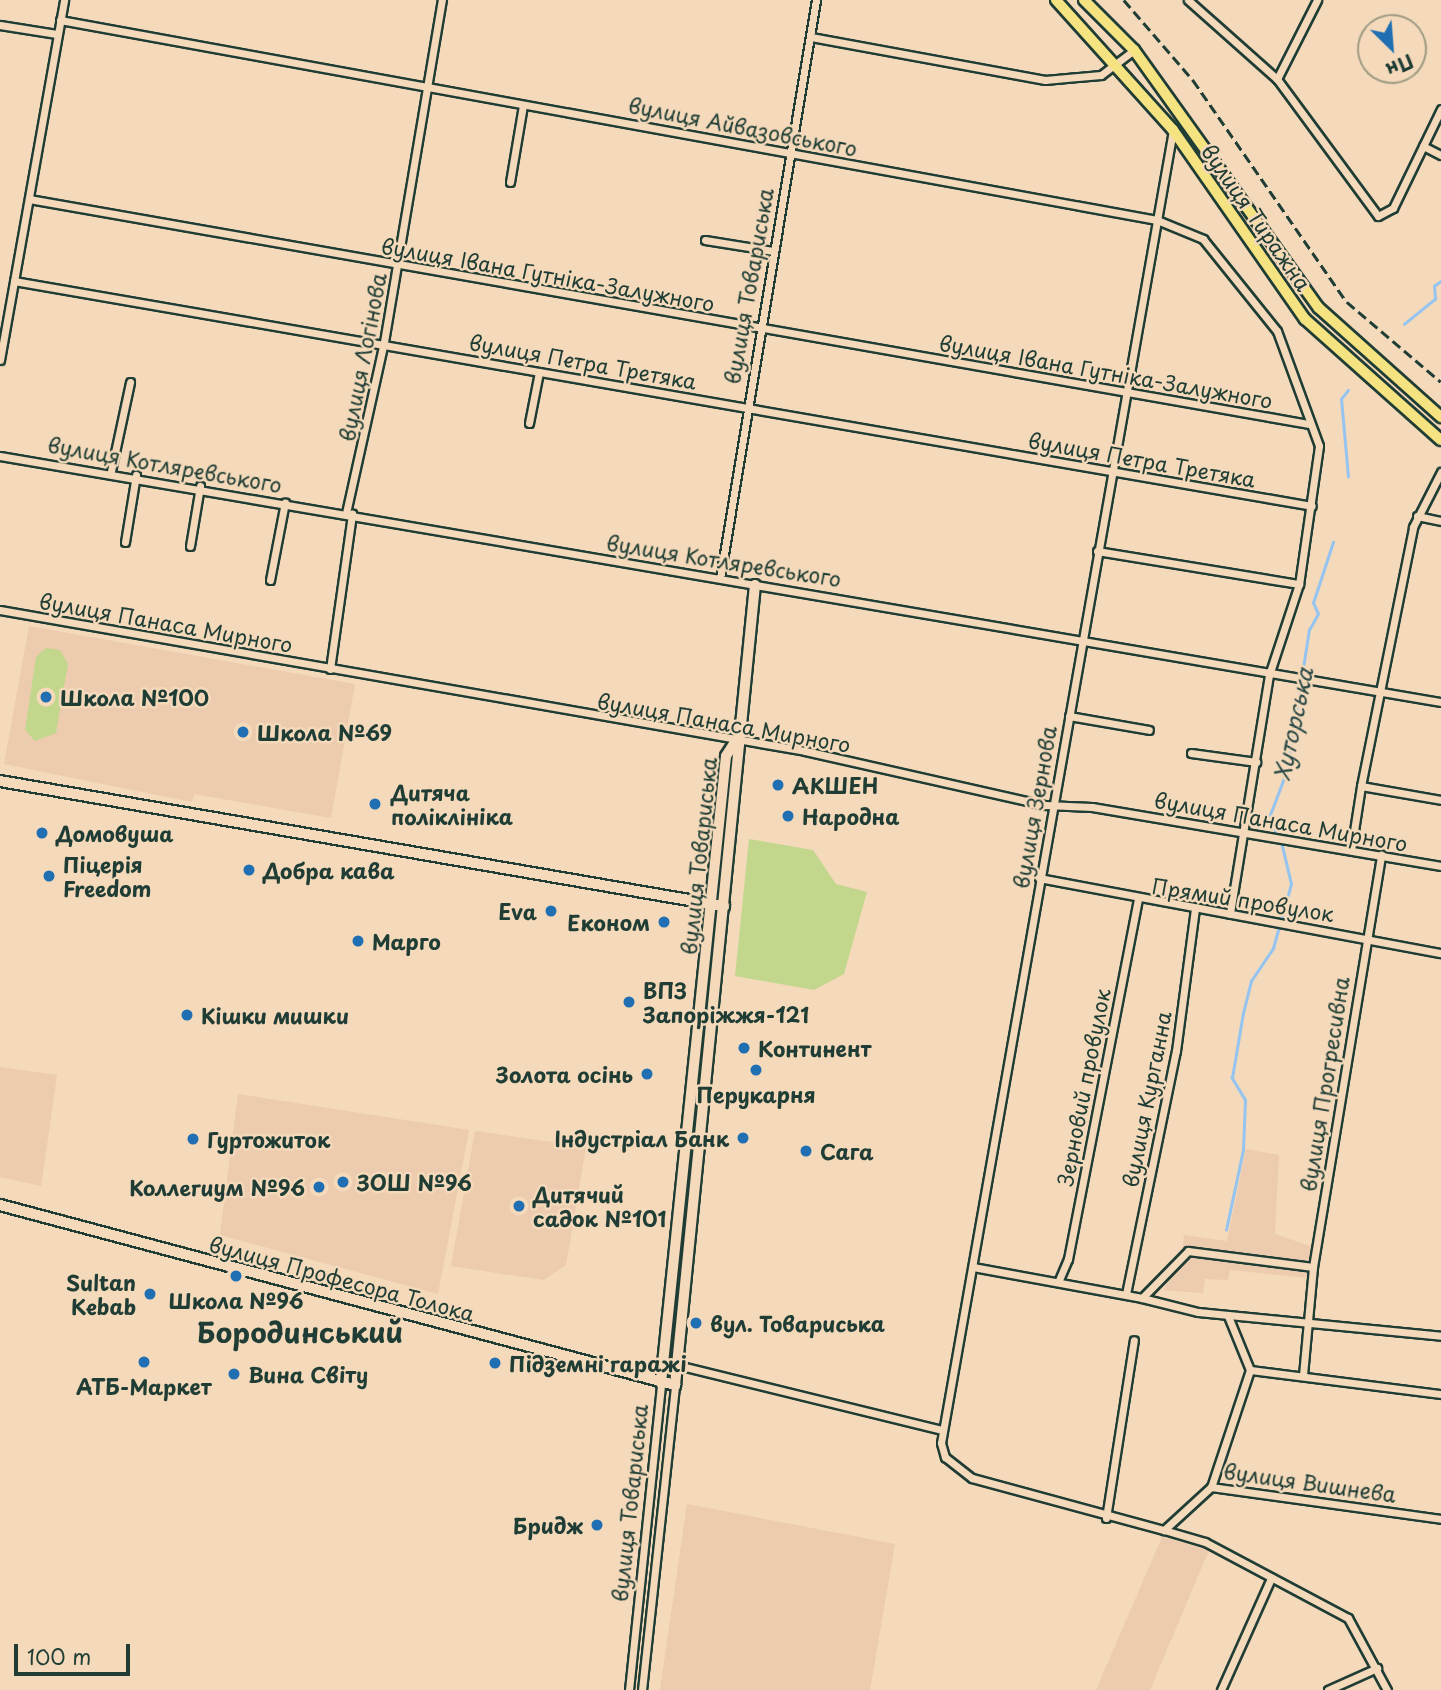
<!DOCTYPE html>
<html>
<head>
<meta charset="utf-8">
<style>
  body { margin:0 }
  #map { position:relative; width:1441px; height:1690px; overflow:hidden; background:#f4d9ba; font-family:"Playpen Sans",sans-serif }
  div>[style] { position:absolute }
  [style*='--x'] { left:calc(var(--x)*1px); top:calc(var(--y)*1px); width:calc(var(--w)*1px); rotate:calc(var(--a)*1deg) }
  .built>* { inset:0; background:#eccbaf }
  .green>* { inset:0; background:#c3d78c }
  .stream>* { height:2.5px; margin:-1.25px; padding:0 1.25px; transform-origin:1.25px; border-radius:1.25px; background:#95c4f0 }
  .roads { filter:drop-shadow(2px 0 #1f3d34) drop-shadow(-2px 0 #1f3d34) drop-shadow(0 2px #1f3d34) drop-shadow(0 -2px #1f3d34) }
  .street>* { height:7px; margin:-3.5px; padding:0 3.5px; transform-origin:3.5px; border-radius:3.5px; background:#f4d9ba }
  .secondary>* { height:10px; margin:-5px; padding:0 5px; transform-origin:5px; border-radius:5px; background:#f4d9ba }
  .primary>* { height:10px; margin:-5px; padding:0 5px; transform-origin:5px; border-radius:5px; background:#f5e382 }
  .rail>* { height:2.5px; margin-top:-1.25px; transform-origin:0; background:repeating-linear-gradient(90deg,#1f3d34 0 10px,transparent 0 15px) }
  .dots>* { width:19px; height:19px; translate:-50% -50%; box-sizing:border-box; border:4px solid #f4d9ba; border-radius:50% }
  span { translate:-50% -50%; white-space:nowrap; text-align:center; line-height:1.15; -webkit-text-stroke:5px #f4d9ba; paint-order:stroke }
  .street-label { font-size:21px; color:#1f3d34 }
  .poi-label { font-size:21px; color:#1f3d34; font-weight:700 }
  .left { translate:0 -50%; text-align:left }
  .right { translate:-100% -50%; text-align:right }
  .water-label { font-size:23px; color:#2b4a47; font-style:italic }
  .district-label { font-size:28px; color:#1f3d34; font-weight:700 }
  .north { position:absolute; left:1357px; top:14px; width:70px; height:70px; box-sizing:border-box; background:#f4d9ba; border:2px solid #9f9b84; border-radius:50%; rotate:155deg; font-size:19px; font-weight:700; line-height:28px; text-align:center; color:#1f3d34 }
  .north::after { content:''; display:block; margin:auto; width:24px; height:32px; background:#1f6fb2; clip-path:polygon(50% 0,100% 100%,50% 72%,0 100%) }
  .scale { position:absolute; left:14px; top:1644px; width:116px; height:32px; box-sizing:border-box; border:4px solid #1f3d34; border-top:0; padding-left:9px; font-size:21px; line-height:24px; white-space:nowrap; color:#1f3d34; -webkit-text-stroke:5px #f4d9ba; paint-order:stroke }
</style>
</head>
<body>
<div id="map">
  <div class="built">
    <div style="clip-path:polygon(29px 626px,355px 684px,331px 818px,194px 794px,192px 802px,4px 764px)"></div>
    <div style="clip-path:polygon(0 1067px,57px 1075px,41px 1186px,0 1177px)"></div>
    <div style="clip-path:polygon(238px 1094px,469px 1130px,438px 1294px,220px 1235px)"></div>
    <div style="clip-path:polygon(475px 1131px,586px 1147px,566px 1265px,544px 1280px,451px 1266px)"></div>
    <div style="clip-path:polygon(1246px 1149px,1279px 1155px,1275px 1234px,1322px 1250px,1318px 1279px,1230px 1270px,1228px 1280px,1205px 1279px,1203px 1293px,1163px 1290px,1181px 1260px,1184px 1235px,1227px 1241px)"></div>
    <div style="clip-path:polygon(687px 1504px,895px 1544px,870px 1690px,660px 1690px)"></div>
    <div style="clip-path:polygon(1162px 1537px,1209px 1550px,1150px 1690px,1096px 1690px)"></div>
  </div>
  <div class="green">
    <div style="clip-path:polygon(46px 648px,60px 650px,68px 664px,56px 733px,35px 741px,25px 730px,36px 657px)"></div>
    <div style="clip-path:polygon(749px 839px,813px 850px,836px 884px,867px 892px,844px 974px,814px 990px,735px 976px)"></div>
  </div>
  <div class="stream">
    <div style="--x:1404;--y:324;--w:40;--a:-39"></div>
    <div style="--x:1435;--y:299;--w:13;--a:-94"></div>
    <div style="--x:1434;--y:286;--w:9;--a:-36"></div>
    <div style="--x:1348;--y:477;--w:78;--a:-95.1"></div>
    <div style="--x:1341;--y:399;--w:11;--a:-52"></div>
    <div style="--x:1277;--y:837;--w:23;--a:-108"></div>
    <div style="--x:1270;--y:815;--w:48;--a:-69.3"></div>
    <div style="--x:1287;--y:770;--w:142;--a:-81.1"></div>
    <div style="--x:1309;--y:630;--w:18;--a:-61"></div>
    <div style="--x:1318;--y:614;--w:12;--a:-114"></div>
    <div style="--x:1313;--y:603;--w:64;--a:-71.8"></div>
    <div style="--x:1226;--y:1230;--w:82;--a:-78"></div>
    <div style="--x:1243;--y:1150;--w:50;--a:-87.7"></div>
    <div style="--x:1245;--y:1100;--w:26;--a:-121"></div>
    <div style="--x:1232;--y:1078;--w:66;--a:-80.4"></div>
    <div style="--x:1243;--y:1013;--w:33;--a:-76"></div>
    <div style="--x:1251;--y:981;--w:40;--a:-56"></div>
    <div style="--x:1273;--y:948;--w:66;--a:-74.3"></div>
    <div style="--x:1291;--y:884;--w:43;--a:-103.4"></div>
  </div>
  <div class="roads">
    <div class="street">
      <div style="--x:1188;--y:0;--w:119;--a:41.6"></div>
      <div style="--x:1277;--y:79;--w:170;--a:53.6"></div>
      <div style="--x:1378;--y:216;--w:17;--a:-28"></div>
      <div style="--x:1393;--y:208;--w:110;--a:-64.1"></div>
      <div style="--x:60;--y:20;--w:1115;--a:10.33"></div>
      <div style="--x:1157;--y:220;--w:50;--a:22.4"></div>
      <div style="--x:1203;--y:239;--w:118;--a:51.2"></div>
      <div style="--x:1277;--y:331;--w:122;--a:69.9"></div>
      <div style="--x:1319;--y:446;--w:139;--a:98.2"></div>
      <div style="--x:1299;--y:584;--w:96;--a:108.2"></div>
      <div style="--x:1269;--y:675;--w:242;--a:99.3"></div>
      <div style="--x:0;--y:25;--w:57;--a:9.1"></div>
      <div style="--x:811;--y:37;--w:238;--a:10.4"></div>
      <div style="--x:1045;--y:80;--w:56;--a:-5.1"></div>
      <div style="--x:1101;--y:75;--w:41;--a:-37.1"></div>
      <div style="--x:1277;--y:79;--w:89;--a:-63.1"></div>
      <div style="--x:1173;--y:130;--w:1333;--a:100.02"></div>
      <div style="--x:941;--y:1443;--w:15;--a:74"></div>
      <div style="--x:945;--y:1457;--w:34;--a:38"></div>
      <div style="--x:972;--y:1478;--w:199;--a:15.2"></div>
      <div style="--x:1164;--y:1530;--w:64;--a:-42.5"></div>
      <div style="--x:1423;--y:146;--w:20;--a:27"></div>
      <div style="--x:510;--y:182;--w:78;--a:-80.4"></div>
      <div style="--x:29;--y:199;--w:1300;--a:9.97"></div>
      <div style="--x:705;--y:240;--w:69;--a:9.2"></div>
      <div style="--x:14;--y:281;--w:1317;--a:9.83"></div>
      <div style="--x:0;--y:360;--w:366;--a:-79.9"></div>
      <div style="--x:529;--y:423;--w:52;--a:-78.9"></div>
      <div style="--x:0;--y:456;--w:1462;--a:9.69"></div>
      <div style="--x:111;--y:471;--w:91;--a:-77.9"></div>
      <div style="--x:346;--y:513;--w:175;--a:-77.5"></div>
      <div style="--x:384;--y:342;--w:347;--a:-80.4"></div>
      <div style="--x:1417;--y:516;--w:25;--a:12"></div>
      <div style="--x:125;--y:542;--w:68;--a:-80.7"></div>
      <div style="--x:190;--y:546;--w:61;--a:-80.5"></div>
      <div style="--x:1097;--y:551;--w:205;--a:9.3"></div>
      <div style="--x:720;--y:578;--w:586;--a:-80.57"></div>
      <div style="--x:270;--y:580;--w:79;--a:-79.1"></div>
      <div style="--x:0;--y:610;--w:817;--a:9.93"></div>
      <div style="--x:805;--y:751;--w:246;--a:12.7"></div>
      <div style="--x:1045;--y:805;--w:47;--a:2.4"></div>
      <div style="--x:1092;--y:807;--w:354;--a:9.6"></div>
      <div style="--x:330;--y:669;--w:157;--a:-81.9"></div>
      <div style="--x:1069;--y:716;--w:81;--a:9.9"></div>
      <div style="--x:1191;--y:753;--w:66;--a:7.9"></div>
      <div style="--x:1361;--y:786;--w:264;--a:-78.6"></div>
      <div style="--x:1413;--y:527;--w:62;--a:-63"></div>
      <div style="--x:1351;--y:850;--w:65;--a:-81.1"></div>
      <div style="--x:1361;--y:786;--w:81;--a:9.9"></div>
      <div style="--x:1039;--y:878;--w:409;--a:10.6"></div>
      <div style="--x:973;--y:1267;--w:172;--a:10.4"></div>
      <div style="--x:1142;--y:1298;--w:66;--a:-45.6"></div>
      <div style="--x:1188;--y:1251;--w:126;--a:7.3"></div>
      <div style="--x:1059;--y:1280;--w:23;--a:-67"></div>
      <div style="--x:1068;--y:1259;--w:367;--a:-79"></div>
      <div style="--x:1126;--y:1294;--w:248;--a:-78.4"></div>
      <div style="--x:1176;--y:1051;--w:143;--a:-82.4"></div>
      <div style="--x:1142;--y:1298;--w:58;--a:14"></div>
      <div style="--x:1198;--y:1312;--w:244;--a:5.6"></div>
      <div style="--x:1228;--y:1316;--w:58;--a:67.8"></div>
      <div style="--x:677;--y:1365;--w:272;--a:13.8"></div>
      <div style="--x:1250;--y:1370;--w:123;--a:108.4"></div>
      <div style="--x:1211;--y:1487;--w:232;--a:7.9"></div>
      <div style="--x:1250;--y:1370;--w:193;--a:7.2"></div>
      <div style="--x:1303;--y:1375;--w:108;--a:-84.7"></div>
      <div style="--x:1313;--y:1267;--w:418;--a:-80.6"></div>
      <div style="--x:1106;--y:1518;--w:180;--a:-81.1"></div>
      <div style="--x:1164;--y:1530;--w:43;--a:16.3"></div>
      <div style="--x:1205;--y:1542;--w:162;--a:28"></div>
      <div style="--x:1348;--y:1618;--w:82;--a:61.6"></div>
      <div style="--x:629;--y:1690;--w:309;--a:-84"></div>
      <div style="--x:642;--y:1690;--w:307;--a:-83.8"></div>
      <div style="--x:1221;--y:1690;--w:123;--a:-65.9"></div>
      <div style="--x:1328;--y:1690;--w:54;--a:-24.2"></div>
    </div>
    <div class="secondary">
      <div style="--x:0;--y:781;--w:735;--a:9.8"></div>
      <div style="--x:0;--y:1205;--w:699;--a:14.93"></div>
      <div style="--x:675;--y:1385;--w:804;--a:-84.29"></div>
      <div style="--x:661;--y:1383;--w:630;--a:-84.08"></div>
      <div style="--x:726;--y:756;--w:20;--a:-57"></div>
    </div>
    <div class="primary">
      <div style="--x:1056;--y:0;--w:175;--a:48"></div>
      <div style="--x:1173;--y:130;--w:231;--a:55.1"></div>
      <div style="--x:1305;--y:319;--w:182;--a:41.7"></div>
      <div style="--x:1084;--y:0;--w:71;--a:45"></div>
      <div style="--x:1134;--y:50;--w:317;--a:54.4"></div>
      <div style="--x:1319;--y:308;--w:164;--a:41.8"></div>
    </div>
  </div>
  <div class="rail">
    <div style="--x:1124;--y:0;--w:106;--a:49.2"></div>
    <div style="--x:1193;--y:80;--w:270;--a:55.3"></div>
    <div style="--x:1347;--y:302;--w:123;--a:40.4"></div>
  </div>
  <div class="dots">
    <div style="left:46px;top:697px;background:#1f6fb2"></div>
    <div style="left:243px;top:732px;background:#1f6fb2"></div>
    <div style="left:778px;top:785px;background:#1f6fb2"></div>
    <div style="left:375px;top:804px;background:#1f6fb2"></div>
    <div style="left:788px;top:816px;background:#1f6fb2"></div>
    <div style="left:42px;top:833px;background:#1f6fb2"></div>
    <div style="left:249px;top:870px;background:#1f6fb2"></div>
    <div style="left:49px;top:876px;background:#1f6fb2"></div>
    <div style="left:551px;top:911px;background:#1f6fb2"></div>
    <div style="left:664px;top:922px;background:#1f6fb2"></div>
    <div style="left:358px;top:941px;background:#1f6fb2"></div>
    <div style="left:629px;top:1002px;background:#1f6fb2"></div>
    <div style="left:187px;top:1015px;background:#1f6fb2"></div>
    <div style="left:744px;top:1048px;background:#1f6fb2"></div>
    <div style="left:756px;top:1070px;background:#1f6fb2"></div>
    <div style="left:647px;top:1074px;background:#1f6fb2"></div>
    <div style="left:743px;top:1138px;background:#1f6fb2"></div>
    <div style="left:193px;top:1139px;background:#1f6fb2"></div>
    <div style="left:806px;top:1151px;background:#1f6fb2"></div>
    <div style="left:343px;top:1182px;background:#1f6fb2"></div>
    <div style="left:319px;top:1187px;background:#1f6fb2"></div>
    <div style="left:519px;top:1206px;background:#1f6fb2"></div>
    <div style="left:236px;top:1276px;background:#1f6fb2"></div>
    <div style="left:150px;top:1294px;background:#1f6fb2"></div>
    <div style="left:696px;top:1323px;background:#1f6fb2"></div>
    <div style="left:144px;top:1362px;background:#1f6fb2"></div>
    <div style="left:495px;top:1363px;background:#1f6fb2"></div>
    <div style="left:234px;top:1374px;background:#1f6fb2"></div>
    <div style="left:597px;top:1525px;background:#1f6fb2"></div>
  </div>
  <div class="street-label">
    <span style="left:743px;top:126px;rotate:11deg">вулиця Айвазовського</span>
    <span style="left:1257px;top:217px;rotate:55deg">вулиця Тиражна</span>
    <span style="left:548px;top:274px;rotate:10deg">вулиця Івана Гутніка-Залужного</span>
    <span style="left:748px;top:286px;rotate:-80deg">вулиця Товариська</span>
    <span style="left:362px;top:357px;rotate:-79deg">вулиця Логінова</span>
    <span style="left:583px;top:361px;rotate:10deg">вулиця Петра Третяка</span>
    <span style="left:1106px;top:371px;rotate:10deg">вулиця Івана Гутніка-Залужного</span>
    <span style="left:1142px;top:459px;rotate:10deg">вулиця Петра Третяка</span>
    <span style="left:165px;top:464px;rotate:10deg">вулиця Котляревського</span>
    <span style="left:724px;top:560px;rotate:9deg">вулиця Котляревського</span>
    <span style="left:166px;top:622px;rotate:10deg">вулиця Панаса Мирного</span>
    <span style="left:724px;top:722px;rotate:10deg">вулиця Панаса Мирного</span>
    <span style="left:1034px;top:807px;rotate:-80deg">вулиця Зернова</span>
    <span style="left:1281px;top:821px;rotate:10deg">вулиця Панаса Мирного</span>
    <span style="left:698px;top:856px;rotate:-84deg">вулиця Товариська</span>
    <span style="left:1243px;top:899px;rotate:9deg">Прямий провулок</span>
    <span style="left:1324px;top:1084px;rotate:-81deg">вулиця Прогресивна</span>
    <span style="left:1083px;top:1087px;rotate:-79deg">Зерновий провулок</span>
    <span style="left:1146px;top:1099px;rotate:-79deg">вулиця Курганна</span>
    <span style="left:342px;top:1278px;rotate:15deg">вулиця Професора Толока</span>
    <span style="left:1310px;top:1482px;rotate:8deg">вулиця Вишнева</span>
    <span style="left:629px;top:1503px;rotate:-84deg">вулиця Товариська</span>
  </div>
  <div class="poi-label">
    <span class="left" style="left:60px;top:697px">Школа №100</span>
    <span class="left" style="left:257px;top:732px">Школа №69</span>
    <span class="left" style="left:792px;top:785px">АКШЕН</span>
    <span class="left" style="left:391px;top:804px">Дитяча<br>поліклініка</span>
    <span class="left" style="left:802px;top:816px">Народна</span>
    <span class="left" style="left:56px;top:833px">Домовуша</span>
    <span class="left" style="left:63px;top:876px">Піцерія<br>Freedom</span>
    <span class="left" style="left:263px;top:870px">Добра кава</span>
    <span class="right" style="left:537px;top:911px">Eva</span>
    <span class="right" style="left:650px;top:922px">Економ</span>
    <span class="left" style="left:372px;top:941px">Марго</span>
    <span class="left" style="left:643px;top:1002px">ВПЗ<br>Запоріжжя-121</span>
    <span class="left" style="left:201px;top:1015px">Кішки мишки</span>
    <span class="left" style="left:758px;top:1048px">Континент</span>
    <span class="right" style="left:633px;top:1074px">Золота осінь</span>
    <span style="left:756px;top:1094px">Перукарня</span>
    <span class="right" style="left:729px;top:1138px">Індустріал Банк</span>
    <span class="left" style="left:207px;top:1139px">Гуртожиток</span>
    <span class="left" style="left:820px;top:1151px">Сага</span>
    <span class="left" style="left:357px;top:1182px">ЗОШ №96</span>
    <span class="right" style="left:305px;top:1187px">Коллегиум №96</span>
    <span class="left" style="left:533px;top:1206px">Дитячий<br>садок №101</span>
    <span class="right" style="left:136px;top:1294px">Sultan<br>Kebab</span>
    <span style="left:236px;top:1300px">Школа №96</span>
    <span class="left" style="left:710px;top:1323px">вул. Товариська</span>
    <span class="left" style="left:509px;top:1363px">Підземні гаражі</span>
    <span class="left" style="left:248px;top:1374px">Вина Світу</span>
    <span style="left:144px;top:1386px">АТБ-Маркет</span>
    <span class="right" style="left:583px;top:1525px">Бридж</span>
  </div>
  <div class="water-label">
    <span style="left:1293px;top:724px;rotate:-78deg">Хуторська</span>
  </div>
  <div class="district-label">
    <span style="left:300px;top:1332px">Бородинський</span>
  </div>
  <div class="north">Пн</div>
  <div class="scale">100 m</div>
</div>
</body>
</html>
